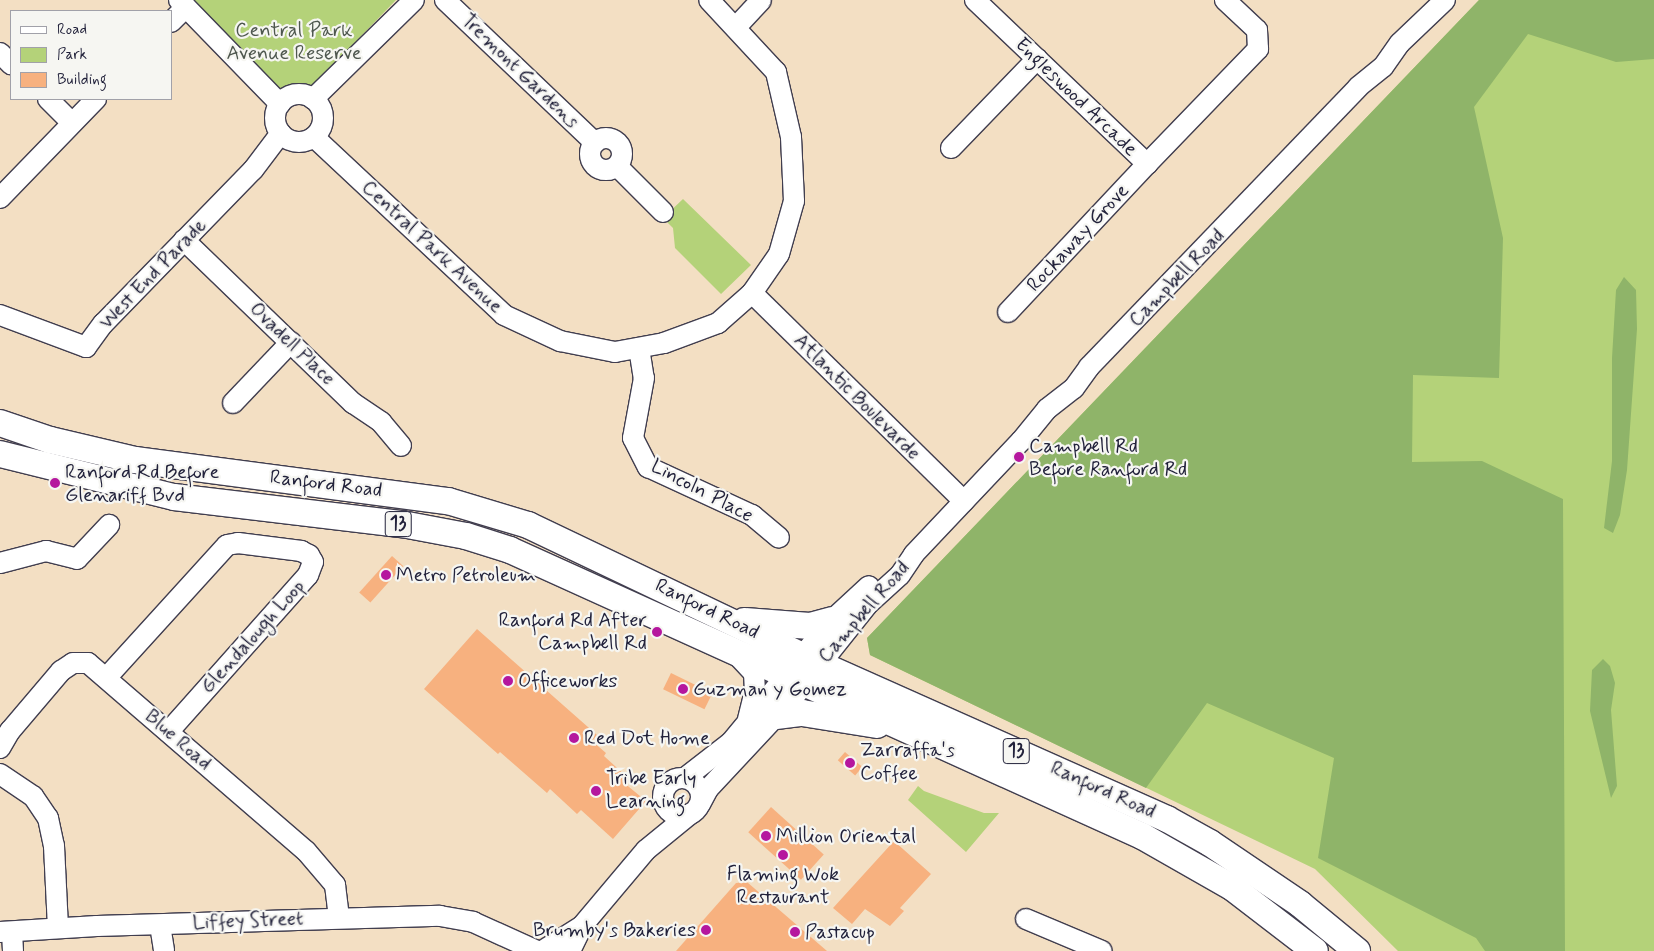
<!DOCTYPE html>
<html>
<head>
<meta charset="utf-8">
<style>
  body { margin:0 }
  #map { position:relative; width:1654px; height:951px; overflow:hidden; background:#f3dfc3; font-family:Mynerve,sans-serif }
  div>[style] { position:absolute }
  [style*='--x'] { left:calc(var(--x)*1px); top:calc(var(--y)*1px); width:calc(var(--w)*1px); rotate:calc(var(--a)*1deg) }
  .green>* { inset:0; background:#b4d279 }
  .forest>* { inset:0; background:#8fb469 }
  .building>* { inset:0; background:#f7b17f; transform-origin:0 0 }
  .roads { filter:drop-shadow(1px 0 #413e4f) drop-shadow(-1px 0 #413e4f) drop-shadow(0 1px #413e4f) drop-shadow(0 -1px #413e4f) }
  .minor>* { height:20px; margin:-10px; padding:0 10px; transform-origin:10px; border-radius:10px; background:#fff }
  .minor>.ring { margin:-10px; padding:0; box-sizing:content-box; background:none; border:20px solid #fff; border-radius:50% }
  .major>* { height:26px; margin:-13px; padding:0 13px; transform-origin:13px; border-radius:13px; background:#fff }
  .dots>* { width:14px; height:14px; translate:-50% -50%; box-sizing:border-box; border:2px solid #f6f6f2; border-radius:50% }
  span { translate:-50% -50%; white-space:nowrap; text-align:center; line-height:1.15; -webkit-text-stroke:4.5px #f6f6f2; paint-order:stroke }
  .shield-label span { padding:1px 4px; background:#f6f6f2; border:1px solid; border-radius:4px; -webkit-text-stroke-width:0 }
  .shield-label { font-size:19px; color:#22223b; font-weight:700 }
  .park-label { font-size:20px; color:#4e574e }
  .street-label { font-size:20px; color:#22223b }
  .poi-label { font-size:20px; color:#22223b }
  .left { translate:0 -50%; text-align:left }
  .right { translate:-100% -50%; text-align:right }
  .legend { position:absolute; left:10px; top:10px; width:162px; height:90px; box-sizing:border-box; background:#f6f6f2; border:1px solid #a1a1a9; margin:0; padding:6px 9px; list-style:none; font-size:15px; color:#22223b }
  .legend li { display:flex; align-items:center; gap:10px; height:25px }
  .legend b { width:25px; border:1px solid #a1a1a9 }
</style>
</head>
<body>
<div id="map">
  <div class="green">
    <div style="clip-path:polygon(190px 0,396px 0,308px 91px,282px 94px)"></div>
    <div style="clip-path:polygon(1479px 0,1654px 0,1654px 951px,1398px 951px,1315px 869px,870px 655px,867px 638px)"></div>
    <div style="clip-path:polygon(683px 199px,751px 265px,721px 294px,675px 248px,673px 228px,663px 218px)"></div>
    <div style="clip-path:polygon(918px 786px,924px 791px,984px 813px,999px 813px,966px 852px,908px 800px)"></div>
  </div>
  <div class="forest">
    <div style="clip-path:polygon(1479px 0,1654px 0,1654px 59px,1616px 62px,1528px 34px,1474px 107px,1503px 238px,1499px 378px,1413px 375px,1412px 462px,1482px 461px,1563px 499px,1565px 951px,1485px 951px,1476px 938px,1318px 858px,1334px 758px,1207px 703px,1146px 788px,870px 655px,867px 638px)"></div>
    <div style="clip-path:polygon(1624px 277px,1636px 290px,1637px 329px,1627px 470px,1620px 515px,1613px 533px,1604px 528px,1612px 461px,1612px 358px,1616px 290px)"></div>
    <div style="clip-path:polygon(1603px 659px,1610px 666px,1615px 683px,1611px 710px,1617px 786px,1611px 798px,1590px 711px,1592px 670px)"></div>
  </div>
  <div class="building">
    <div style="left:392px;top:556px;width:15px;height:49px;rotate:42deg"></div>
    <div style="clip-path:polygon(477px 629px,597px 735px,592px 741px,606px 753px,604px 756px,627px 777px,623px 782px,646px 801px,613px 839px,581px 810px,577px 814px,550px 789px,547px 793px,500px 752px,498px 754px,424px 689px)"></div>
    <div style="left:671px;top:673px;width:46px;height:18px;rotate:26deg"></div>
    <div style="left:845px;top:752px;width:23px;height:11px;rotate:41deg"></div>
    <div style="left:771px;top:807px;width:71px;height:34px;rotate:42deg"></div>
    <div style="clip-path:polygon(894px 841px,931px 874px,900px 908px,904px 911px,890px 926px,865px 909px,852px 924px,833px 908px)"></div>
    <div style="clip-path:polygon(747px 882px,827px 951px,676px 951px,736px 883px)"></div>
  </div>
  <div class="roads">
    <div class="minor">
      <div style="--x:179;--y:0;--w:145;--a:45.8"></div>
      <div style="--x:445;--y:0;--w:207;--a:43.6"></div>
      <div style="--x:975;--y:0;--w:238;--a:43.6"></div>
      <div style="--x:1147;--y:164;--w:160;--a:-46"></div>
      <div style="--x:1258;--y:49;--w:19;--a:-93"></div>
      <div style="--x:1257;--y:30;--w:44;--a:-136.8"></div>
      <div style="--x:171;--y:22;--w:21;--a:-45"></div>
      <div style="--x:737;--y:26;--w:35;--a:-47"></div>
      <div style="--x:0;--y:53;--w:16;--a:45"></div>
      <div class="ring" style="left:275px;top:94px;width:28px;height:28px"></div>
      <div style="--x:48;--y:99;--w:34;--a:45"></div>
      <div style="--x:313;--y:99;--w:141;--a:-44.4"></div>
      <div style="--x:314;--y:137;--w:260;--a:43.1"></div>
      <div style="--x:504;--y:315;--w:62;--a:24.9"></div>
      <div style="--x:560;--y:341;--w:56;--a:11.3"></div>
      <div style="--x:615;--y:352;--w:50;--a:-10.4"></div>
      <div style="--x:664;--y:343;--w:58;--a:-20.3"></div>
      <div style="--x:718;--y:323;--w:45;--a:-41.4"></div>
      <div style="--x:752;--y:293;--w:47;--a:-55.3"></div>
      <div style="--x:779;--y:254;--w:55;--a:-74.2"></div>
      <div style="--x:794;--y:201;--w:64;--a:-92.7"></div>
      <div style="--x:791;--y:137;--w:67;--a:-103"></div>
      <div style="--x:776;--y:72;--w:98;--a:-132.9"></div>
      <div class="ring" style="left:590px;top:138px;width:12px;height:12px"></div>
      <div style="--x:951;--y:148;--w:124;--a:-46"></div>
      <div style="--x:617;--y:166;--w:65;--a:45"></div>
      <div style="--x:0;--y:198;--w:138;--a:-45.9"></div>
      <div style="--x:184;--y:240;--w:235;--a:44"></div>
      <div style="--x:353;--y:403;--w:34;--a:34"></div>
      <div style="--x:381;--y:422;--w:31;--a:50"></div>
      <div style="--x:752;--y:293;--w:297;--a:44.5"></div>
      <div style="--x:1008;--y:312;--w:203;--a:-46.8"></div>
      <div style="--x:0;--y:315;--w:92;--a:20.4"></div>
      <div style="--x:86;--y:347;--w:29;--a:-54"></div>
      <div style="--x:103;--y:324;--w:215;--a:-45.8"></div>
      <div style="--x:253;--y:170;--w:46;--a:-52.9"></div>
      <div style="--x:639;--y:348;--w:30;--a:81"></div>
      <div style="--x:644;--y:378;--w:61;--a:100.4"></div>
      <div style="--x:633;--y:438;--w:33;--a:63"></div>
      <div style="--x:648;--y:467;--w:115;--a:24.8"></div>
      <div style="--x:752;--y:515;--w:35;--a:40"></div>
      <div style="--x:233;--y:403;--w:84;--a:-46.4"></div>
      <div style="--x:0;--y:563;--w:48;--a:-14.6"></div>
      <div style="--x:46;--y:551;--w:32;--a:14"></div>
      <div style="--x:77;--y:559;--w:47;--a:-46.7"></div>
      <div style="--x:736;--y:654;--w:26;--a:47"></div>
      <div style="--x:754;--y:673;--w:18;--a:87"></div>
      <div style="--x:755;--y:691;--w:29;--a:104"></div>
      <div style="--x:107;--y:677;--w:178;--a:-47.7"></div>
      <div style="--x:227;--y:545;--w:11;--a:-10"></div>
      <div style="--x:238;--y:543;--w:64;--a:7.2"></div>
      <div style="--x:301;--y:551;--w:9;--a:27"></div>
      <div style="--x:309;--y:555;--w:8;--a:60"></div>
      <div style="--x:313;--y:562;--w:14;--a:111"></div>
      <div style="--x:308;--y:575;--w:210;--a:131.7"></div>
      <div style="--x:0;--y:748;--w:20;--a:-60"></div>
      <div style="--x:10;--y:731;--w:79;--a:-49.6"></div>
      <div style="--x:61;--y:671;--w:14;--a:-34"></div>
      <div style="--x:73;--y:663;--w:15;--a:0"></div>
      <div style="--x:88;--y:663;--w:288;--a:40.8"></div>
      <div style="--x:306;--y:851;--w:45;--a:49.5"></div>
      <div style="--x:335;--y:885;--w:33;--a:83"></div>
      <div style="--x:0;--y:774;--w:40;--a:34"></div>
      <div style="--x:33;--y:796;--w:27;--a:56"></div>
      <div style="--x:48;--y:818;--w:29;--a:78"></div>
      <div style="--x:54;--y:846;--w:82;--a:87.2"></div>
      <div style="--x:685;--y:778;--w:58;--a:-38"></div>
      <div style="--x:731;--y:742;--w:158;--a:-50.4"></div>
      <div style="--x:832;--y:620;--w:50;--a:-42.6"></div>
      <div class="ring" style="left:663px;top:778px;width:18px;height:18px"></div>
      <div style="--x:700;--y:804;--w:17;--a:-62"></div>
      <div style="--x:708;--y:789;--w:125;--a:-47"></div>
      <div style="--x:793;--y:698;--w:120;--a:-51.4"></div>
      <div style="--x:868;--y:604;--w:43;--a:-42.2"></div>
      <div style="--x:900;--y:575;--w:25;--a:-56"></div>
      <div style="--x:914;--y:554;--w:156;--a:-46.6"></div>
      <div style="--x:1021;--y:441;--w:41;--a:-50.9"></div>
      <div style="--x:1047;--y:409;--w:34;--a:-38"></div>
      <div style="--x:1074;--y:388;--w:26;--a:-54"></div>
      <div style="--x:1089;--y:367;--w:388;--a:-46.1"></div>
      <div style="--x:1358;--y:87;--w:32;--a:-39"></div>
      <div style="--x:1383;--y:67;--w:29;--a:-55"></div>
      <div style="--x:1400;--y:43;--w:62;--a:-43.7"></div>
      <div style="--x:1026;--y:919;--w:82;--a:22.8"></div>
      <div style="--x:160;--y:925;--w:26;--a:81"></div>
      <div style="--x:0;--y:932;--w:97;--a:-3.5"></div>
      <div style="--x:97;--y:926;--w:343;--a:-1.7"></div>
      <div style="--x:440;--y:916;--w:34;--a:10"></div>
      <div style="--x:473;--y:922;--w:70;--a:24.4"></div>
      <div style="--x:12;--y:932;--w:19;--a:87"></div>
      <div style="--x:544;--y:950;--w:45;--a:-32.3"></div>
      <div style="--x:570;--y:951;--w:28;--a:-64"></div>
      <div style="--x:582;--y:926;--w:99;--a:-49.9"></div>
      <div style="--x:646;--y:850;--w:57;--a:-39.3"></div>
    </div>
    <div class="major">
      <div style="--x:0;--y:423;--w:53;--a:18.8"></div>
      <div style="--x:50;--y:440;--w:87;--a:13.2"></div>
      <div style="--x:135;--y:460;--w:316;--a:7.5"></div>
      <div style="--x:448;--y:501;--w:84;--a:16.7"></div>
      <div style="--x:528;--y:525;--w:322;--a:25.5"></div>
      <div style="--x:819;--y:664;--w:381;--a:24"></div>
      <div style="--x:1167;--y:819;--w:49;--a:29.2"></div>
      <div style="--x:1210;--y:843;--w:109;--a:34.1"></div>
      <div style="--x:1300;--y:904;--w:74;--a:39.5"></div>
      <div style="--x:0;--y:454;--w:179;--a:13.9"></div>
      <div style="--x:174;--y:497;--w:230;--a:6.8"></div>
      <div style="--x:402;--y:524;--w:65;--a:10.6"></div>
      <div style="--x:466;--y:536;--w:46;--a:17.7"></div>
      <div style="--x:510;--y:550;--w:694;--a:24.35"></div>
      <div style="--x:1142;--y:836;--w:105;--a:29.7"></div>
      <div style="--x:1233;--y:888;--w:103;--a:37.5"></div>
      <div style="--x:744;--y:621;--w:66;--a:4.3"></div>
      <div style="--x:810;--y:626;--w:23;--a:-15"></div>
      <div style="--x:776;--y:716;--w:26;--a:-7"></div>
      <div style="--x:802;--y:713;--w:76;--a:9.1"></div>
    </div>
  </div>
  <div class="dots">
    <div style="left:1019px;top:457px;background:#b5179e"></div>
    <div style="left:55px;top:483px;background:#b5179e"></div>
    <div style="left:386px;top:575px;background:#b5179e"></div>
    <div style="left:657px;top:632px;background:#b5179e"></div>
    <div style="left:508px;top:681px;background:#b5179e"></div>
    <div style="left:683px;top:689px;background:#b5179e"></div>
    <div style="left:574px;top:738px;background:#b5179e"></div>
    <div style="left:850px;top:763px;background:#b5179e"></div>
    <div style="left:596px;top:791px;background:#b5179e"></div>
    <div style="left:766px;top:836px;background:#b5179e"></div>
    <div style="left:783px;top:855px;background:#b5179e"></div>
    <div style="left:706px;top:930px;background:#b5179e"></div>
    <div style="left:795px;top:932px;background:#b5179e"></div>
  </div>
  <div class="shield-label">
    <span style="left:398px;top:524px">13</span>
    <span style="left:1016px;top:751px">13</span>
  </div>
  <div class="park-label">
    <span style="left:294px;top:42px">Central Park<br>Avenue Reserve</span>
  </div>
  <div class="street-label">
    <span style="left:520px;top:71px;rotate:44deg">Tremont Gardens</span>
    <span style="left:1076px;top:97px;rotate:44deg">Engleswood Arcade</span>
    <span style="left:1078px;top:238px;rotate:-47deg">Rockaway Grove</span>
    <span style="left:432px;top:247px;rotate:43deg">Central Park Avenue</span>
    <span style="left:153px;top:274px;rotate:-46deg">West End Parade</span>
    <span style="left:1177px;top:278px;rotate:-46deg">Campbell Road</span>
    <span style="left:292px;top:344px;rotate:44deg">Ovadell Place</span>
    <span style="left:857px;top:397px;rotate:45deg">Atlantic Boulevarde</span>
    <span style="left:326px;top:484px;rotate:7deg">Ranford Road</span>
    <span style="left:702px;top:491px;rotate:28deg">Lincoln Place</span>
    <span style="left:707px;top:609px;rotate:26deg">Ranford Road</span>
    <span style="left:864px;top:612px;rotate:-49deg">Campbell Road</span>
    <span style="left:253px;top:637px;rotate:-48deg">Glendalough Loop</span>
    <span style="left:178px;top:740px;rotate:41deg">Blue Road</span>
    <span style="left:1103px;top:790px;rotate:24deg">Ranford Road</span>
    <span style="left:248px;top:921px;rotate:-2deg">Liffey Street</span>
  </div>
  <div class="poi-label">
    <span class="left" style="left:1029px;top:458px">Campbell Rd<br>Before Ranford Rd</span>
    <span class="left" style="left:65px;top:484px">Ranford Rd Before<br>Glenariff Bvd</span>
    <span class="left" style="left:396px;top:575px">Metro Petroleum</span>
    <span class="right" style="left:647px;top:632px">Ranford Rd After<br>Campbell Rd</span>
    <span class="left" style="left:518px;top:681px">Officeworks</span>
    <span class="left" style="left:693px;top:689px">Guzman y Gomez</span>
    <span class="left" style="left:584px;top:738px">Red Dot Home</span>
    <span class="left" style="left:860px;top:762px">Zarraffa's<br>Coffee</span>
    <span class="left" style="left:606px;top:790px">Tribe Early<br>Learning</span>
    <span class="left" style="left:776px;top:836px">Million Oriental</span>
    <span style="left:783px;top:886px">Flaming Wok<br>Restaurant</span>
    <span class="right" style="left:696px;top:930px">Brumby's Bakeries</span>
    <span class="left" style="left:805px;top:932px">Pastacup</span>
  </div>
  <ul class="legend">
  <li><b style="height:6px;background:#fff"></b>Road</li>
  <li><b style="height:14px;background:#b4d279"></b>Park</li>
  <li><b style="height:14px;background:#f7b17f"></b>Building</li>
  </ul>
</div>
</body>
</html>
